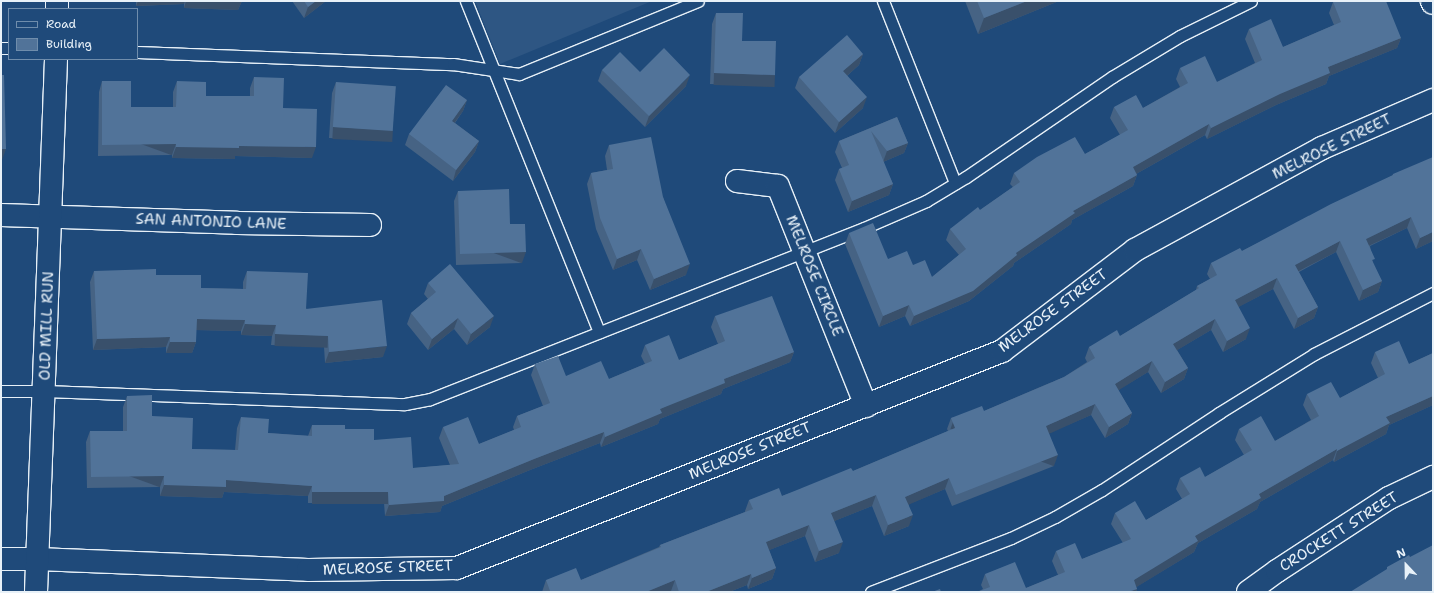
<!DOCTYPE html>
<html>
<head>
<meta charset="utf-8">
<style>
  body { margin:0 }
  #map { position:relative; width:1434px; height:593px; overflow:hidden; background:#1f4a7a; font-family:"Shantell Sans",sans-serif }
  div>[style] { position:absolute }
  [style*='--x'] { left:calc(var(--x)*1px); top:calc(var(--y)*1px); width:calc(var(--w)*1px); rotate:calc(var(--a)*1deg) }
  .built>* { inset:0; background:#2e5683 }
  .roads { filter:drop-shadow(1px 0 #e8f1f8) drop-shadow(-1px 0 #e8f1f8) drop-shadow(0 1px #e8f1f8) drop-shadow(0 -1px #e8f1f8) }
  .service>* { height:11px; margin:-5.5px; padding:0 5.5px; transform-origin:5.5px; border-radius:5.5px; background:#1f4a7a }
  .minor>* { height:22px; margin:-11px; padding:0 11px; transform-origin:11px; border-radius:11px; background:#1f4a7a }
  .tertiary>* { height:22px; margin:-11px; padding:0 11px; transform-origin:11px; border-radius:11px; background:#1f4a7a }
  .secondary>* { height:22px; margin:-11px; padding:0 11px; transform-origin:11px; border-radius:11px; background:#1f4a7a }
  .wall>* { inset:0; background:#466384 }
  .shaded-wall>* { inset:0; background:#39506b; transform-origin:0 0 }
  .building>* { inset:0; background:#517399; transform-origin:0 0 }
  span { translate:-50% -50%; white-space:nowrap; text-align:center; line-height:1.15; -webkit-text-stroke:3px #1f4a7a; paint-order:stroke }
  .street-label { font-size:15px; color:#e8f1f8 }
  .frame { position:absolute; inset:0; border:2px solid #e8f1f8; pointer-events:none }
  .legend { position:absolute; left:8px; top:8px; width:130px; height:52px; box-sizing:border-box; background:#1f4a7a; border:1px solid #6f8dac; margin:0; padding:5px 7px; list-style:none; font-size:12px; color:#e8f1f8 }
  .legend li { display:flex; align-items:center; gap:8px; height:20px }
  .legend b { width:20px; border:1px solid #6f8dac }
  .north { position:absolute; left:1386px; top:545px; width:40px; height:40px; -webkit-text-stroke:3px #1f4a7a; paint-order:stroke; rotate:338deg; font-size:11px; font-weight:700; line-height:16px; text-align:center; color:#e8f1f8 }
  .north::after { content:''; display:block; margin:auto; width:14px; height:18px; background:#e8f1f8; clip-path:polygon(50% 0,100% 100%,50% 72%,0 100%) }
</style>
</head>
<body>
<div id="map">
  <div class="built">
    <div style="clip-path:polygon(475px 1px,652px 1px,500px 64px)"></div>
  </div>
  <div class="roads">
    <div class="service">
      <div style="--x:466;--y:1;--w:357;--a:68.1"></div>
      <div style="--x:883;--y:1;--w:196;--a:68.4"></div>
      <div style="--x:1;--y:48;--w:8;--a:0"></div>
      <div style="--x:137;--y:52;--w:316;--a:2.2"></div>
      <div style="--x:453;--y:64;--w:67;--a:8.6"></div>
      <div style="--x:519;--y:74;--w:193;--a:-22.2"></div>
      <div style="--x:1;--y:391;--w:43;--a:0"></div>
      <div style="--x:44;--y:391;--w:361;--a:2.1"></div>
      <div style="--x:405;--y:404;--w:25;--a:-11"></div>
      <div style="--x:430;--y:399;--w:466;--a:-21.5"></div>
      <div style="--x:864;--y:228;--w:68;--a:-23.5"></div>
      <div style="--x:926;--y:201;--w:47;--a:-31"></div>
      <div style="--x:966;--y:177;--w:177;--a:-34.4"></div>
      <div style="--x:1112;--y:77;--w:79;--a:-31.1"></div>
      <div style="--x:1180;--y:36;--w:79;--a:-26.2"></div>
      <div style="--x:871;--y:592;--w:150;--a:-21.1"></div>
      <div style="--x:1011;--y:538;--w:49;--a:-25.5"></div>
      <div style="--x:1055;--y:517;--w:54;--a:-29.9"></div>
      <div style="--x:1102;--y:490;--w:140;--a:-33.3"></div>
      <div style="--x:1219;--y:413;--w:112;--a:-31.8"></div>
      <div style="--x:1314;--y:354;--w:134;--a:-27.1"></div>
    </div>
    <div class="minor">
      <div style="--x:737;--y:181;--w:41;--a:7"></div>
      <div style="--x:778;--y:186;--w:237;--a:68.2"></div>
      <div style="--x:1;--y:215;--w:236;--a:1.9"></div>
      <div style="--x:237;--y:223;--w:133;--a:0.9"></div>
      <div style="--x:1;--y:559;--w:36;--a:0"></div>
      <div style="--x:37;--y:559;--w:271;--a:2.3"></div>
      <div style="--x:308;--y:570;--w:149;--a:-0.8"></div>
      <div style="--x:457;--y:568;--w:587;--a:-21.71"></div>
      <div style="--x:1002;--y:351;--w:167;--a:-37.2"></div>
      <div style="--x:1135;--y:250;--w:213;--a:-28.6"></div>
      <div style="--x:1322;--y:148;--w:121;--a:-23.4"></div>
      <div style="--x:1248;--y:592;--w:36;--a:-36"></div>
      <div style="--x:1277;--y:571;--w:134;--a:-33.1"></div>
      <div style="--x:1389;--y:498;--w:49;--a:-25.5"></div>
    </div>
    <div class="tertiary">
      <div style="--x:57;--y:9;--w:8;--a:-90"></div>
      <div style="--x:36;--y:592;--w:533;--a:-87.85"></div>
    </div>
    <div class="secondary">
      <div style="--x:1432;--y:1;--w:2;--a:63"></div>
    </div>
  </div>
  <div class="wall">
    <div style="clip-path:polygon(136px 1px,242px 1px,238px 10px,184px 8px,184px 4px,136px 6px)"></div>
    <div style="clip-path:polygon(292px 1px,326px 1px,304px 18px)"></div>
    <div style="clip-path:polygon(965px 1px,1059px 1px,978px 34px)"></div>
    <div style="clip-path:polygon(1333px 2px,1401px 38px,1397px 48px,1329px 76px,1326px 84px,1276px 105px,1207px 139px,1205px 135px,1136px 174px,1137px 175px,1133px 186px,1072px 220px,1071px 224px,1014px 263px,1013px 266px,969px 301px,910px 326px,905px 316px,879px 327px,845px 244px,849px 233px,888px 259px,913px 265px,932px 277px,959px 255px,946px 240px,950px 229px,980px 210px,1013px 187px,1010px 184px,1014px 173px,1085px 154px,1120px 135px,1110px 118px,1114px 107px,1143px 108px,1180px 87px,1176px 79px,1180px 68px,1217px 82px,1255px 63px,1245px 39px,1249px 29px,1283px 47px,1334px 25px,1329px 13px)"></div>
    <div style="clip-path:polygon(716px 13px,742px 41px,775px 75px,771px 86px,710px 84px,712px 24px)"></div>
    <div style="clip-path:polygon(863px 54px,859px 65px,847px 76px,863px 108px,835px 133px,795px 88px,799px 77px)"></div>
    <div style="clip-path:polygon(602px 70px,640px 72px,686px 86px,645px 127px,598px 81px)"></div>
    <div style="clip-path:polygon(254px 77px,283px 108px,312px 158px,235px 156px,235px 159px,172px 158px,172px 155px,98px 156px,99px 92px,102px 81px,131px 107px,173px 107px,173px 92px,177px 81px,206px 96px,250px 96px,250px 88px)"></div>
    <div style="clip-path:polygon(336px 82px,389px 141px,329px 138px,332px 93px)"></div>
    <div style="clip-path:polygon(467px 100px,463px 111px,455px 123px,479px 141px,475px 152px,453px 181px,405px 145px,409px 134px)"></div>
    <div style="clip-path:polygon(897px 117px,908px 143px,904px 153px,883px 162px,893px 184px,889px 195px,848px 212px,835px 180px,839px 169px,842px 168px,835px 152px,839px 141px)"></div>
    <div style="clip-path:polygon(609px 145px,663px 197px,686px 275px,650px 290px,637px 260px,613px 270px,596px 229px,587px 184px,591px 173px,607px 170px,605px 156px)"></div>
    <div style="clip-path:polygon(1393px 174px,1433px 241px,1416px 249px,1407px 228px,1370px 246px,1373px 264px,1382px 281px,1378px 292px,1359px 301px,1336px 252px,1299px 272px,1318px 307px,1314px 318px,1294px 329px,1273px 289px,1238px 307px,1246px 339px,1223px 352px,1211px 330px,1177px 350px,1188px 368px,1184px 379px,1161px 393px,1148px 372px,1118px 390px,1132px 413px,1128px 424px,1105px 438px,1091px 415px,1049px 433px,1054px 466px,952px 506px,945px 489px,909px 504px,909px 526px,884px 536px,872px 506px,834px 521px,839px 553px,815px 562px,805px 536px,769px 550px,776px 568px,772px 579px,748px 589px,747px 585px,729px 592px,671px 592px,671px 591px,668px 592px,542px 592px,546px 580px,581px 580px,659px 547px,660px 545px,745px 512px,745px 511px,749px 500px,782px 496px,853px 471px,948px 431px,947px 429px,951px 418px,984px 411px,1064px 377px,1087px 362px,1085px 358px,1089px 347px,1120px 336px,1196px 290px,1197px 286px,1210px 279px,1207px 274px,1211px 263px,1242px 251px,1392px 176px)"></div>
    <div style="clip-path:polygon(458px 191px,510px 224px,522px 263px,456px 265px,454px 201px)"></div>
    <div style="clip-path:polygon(94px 271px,156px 275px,201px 288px,243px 289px,243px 282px,247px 271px,383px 357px,325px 363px,324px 347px,271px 345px,272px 336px,241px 335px,241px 331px,196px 330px,196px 342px,192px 353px,166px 353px,166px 347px,93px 350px,90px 282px)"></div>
    <div style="clip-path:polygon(428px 283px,490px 327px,467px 345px,454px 329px,428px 350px,407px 324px,411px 313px,428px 299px,424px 294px)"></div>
    <div style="clip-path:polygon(715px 316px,794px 352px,790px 362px,723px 389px,721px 394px,660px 419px,658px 424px,601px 447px,600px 443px,530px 470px,442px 506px,440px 512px,385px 516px,384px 503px,308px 503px,308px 496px,224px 492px,222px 498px,160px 496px,160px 487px,87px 488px,86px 442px,90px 431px,123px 431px,123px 407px,127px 396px,192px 449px,235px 450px,237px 428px,241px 417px,268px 433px,308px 436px,312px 425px,345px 429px,374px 440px,413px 468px,450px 465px,439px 438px,443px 427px,479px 444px,514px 430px,513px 427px,517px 416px,543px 406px,531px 375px,535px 364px,566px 376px,609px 379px,645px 364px,641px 356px,645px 345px,679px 360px,718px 344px,711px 327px)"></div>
    <div style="clip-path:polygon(1375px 352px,1409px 364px,1433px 353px,1433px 405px,1389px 425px,1386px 434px,1334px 462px,1333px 460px,1260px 502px,1257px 509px,1198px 543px,1194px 552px,1136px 587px,1137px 589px,1136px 592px,977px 592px,983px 589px,981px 585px,985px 574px,1026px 588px,1058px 575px,1052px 561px,1056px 551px,1082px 559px,1123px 543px,1111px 524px,1115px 513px,1146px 520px,1182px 499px,1176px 489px,1180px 478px,1205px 477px,1244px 455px,1235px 440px,1239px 429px,1275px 441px,1311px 420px,1303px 405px,1307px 394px,1340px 398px,1378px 378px,1371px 363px)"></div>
  </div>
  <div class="shaded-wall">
    <div style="clip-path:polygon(138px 1px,185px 1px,184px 4px,136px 6px)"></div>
    <div style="clip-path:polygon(186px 1px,242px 1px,238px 10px,184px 8px)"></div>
    <div style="clip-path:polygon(316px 1px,326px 1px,304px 18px,308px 7px)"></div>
    <div style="clip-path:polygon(1027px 1px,1059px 1px,978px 34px,984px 18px)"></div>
    <div style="clip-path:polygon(1401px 38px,1397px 48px,1329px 76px,1326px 84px,1276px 105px,1207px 139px,1211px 128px,1328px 67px)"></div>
    <div style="clip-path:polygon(863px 54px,859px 65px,840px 82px,843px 71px)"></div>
    <div style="left:714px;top:73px;width:61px;height:12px;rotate:2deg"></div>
    <div style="clip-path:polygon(690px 75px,686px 86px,645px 127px,649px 116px)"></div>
    <div style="clip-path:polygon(867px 97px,863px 108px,835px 133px,839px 122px)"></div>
    <div style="clip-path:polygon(467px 100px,463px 111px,448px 132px,452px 121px)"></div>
    <div style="clip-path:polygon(1209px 124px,1205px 135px,1129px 178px,1133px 167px)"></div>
    <div style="left:333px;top:127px;width:60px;height:12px;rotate:3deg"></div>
    <div style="clip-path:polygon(479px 141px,475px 152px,453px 181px,456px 170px)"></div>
    <div style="clip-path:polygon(908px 143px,904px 153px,883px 162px,887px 151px)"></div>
    <div style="left:176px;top:144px;width:12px;height:74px;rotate:110deg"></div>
    <div style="clip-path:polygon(239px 146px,316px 147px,312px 158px,235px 156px,235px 159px,172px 158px,176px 147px)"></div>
    <div style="clip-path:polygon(1px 149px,6px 149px,2px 160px,1px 160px)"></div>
    <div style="clip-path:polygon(1137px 175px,1133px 186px,1072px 220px,1071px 224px,1014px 263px,1013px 266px,969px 301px,910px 326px,914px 316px,1073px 211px)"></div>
    <div style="clip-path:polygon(893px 184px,889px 195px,848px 212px,852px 201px)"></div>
    <div style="clip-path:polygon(1411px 217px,1407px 228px,1362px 249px,1366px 239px)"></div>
    <div style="clip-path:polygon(1433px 232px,1433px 241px,1416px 249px,1420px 238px)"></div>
    <div style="clip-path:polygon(1340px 241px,1336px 252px,1291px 275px,1295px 265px)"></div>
    <div style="clip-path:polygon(641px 249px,637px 260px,613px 270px,617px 259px)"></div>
    <div style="left:526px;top:252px;width:12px;height:66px;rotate:110deg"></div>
    <div style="clip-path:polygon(690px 264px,686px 275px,650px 290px,654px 279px)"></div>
    <div style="clip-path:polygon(1277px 278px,1273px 289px,1231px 311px,1235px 300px)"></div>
    <div style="clip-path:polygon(1382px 281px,1378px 292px,1359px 301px,1363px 290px)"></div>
    <div style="clip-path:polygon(909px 305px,905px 316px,879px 327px,883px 316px)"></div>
    <div style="clip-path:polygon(1318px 307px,1314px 318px,1294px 329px,1298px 318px)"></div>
    <div style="clip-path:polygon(494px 316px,490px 327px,467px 345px,471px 334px)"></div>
    <div style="clip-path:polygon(458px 318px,454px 329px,428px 350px,432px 339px)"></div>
    <div style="clip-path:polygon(197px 319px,245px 320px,241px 331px,193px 330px)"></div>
    <div style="clip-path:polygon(1215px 319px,1211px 330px,1169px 355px,1173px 344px)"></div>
    <div style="clip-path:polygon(245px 324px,276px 325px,272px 336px,241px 335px)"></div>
    <div style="clip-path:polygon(1250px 328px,1246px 339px,1223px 352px,1227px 341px)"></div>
    <div style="left:275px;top:334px;width:53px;height:12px;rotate:2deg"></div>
    <div style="clip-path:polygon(170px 337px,166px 347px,93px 350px,97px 339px)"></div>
    <div style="clip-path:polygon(170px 342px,196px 342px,192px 353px,166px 353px)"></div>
    <div style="clip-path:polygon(387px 346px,383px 357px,325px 363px,329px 352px)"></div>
    <div style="clip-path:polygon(794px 352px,790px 362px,723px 389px,721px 394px,660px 419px,658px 424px,601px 447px,605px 437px,660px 409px,724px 379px)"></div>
    <div style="clip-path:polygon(1152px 361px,1148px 372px,1111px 395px,1115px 384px)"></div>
    <div style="clip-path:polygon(1188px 368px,1184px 379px,1161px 393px,1165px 382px)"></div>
    <div style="clip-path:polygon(1433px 396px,1433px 405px,1389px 425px,1386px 434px,1334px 462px,1337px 451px,1386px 417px)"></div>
    <div style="clip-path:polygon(1095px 404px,1091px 415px,1042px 437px,1046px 426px)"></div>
    <div style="clip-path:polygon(1132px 413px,1128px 424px,1105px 438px,1109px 427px)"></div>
    <div style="clip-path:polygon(604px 432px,600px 443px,530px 470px,442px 506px,440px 512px,385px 516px,389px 505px,444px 496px,534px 459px)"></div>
    <div style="clip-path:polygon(1337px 449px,1333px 460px,1260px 502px,1257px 509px,1198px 543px,1194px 552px,1130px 591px,1134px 580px,1195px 536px,1259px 494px)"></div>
    <div style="left:1058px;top:455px;width:12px;height:110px;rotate:110deg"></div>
    <div style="left:164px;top:476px;width:12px;height:73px;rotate:110deg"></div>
    <div style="clip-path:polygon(949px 478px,945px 489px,901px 508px,905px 497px)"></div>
    <div style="clip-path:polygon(226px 480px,312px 486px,308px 496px,224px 492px,222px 498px,160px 496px,164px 485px)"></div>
    <div style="left:312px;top:492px;width:76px;height:12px"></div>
    <div style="clip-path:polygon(876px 495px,872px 506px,827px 524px,831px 513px)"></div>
    <div style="clip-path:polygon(913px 515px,909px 526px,884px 536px,888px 525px)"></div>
    <div style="clip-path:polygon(809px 525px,805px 536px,762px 553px,766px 542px)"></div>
    <div style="clip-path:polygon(843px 542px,839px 553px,815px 562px,819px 551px)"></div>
    <div style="clip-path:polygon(776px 568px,772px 579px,748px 589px,752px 578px)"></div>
    <div style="clip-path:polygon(751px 574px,747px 585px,729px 592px,706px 592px)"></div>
    <div style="clip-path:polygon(675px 580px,671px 591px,668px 592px,646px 592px)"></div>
    <div style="clip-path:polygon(1137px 589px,1136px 592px,1128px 592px)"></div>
  </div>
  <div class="building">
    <div style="clip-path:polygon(304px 1px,316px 1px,308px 7px)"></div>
    <div style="clip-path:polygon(977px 1px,1027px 1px,984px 18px)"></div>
    <div style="clip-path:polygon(1336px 1px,1386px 1px,1401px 38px,1328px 67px,1330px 73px,1280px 94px,1211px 128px,1209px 124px,1133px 167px,1137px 175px,1073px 211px,1075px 213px,1016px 253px,1017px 255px,973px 291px,914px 316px,909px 305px,883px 316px,849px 233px,873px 223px,888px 259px,907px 251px,913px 265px,925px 260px,932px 277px,966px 249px,950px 229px,978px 207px,980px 210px,1020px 182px,1014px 173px,1037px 157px,1075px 137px,1085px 154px,1128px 130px,1114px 107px,1136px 95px,1143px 108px,1188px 83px,1180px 68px,1205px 56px,1217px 82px,1262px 60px,1249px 29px,1271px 19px,1283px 47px,1341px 22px,1333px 2px)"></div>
    <div style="clip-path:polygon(716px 13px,743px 13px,742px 41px,776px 41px,775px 75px,714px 73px)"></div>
    <div style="clip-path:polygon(847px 35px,863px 54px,843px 71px,867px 97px,839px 122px,799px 77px)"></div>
    <div style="clip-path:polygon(664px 48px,690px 75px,649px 116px,602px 70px,620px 52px,640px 72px)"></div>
    <div style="clip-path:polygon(1px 75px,4px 75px,6px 149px,1px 149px)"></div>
    <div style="clip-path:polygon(254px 77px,284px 78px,283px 108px,317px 109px,316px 147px,239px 146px,239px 148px,176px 147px,176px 144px,102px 145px,102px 81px,131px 81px,131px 107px,176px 107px,177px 81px,206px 82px,206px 96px,254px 96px)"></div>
    <div style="left:336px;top:82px;width:60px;height:45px;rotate:4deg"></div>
    <div style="clip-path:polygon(446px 85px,467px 100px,452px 121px,479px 141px,456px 170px,409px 134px)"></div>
    <div style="clip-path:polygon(897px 117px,908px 143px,887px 151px,871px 131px,893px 184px,852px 201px,839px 169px,849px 165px,839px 141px)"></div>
    <div style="clip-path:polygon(651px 137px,663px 197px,690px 264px,654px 279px,641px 249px,617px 259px,600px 218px,591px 173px,613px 169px,609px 145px)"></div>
    <div style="clip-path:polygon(1433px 157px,1433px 232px,1420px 238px,1411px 217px,1366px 239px,1375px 259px,1372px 260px,1382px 281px,1363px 290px,1340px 241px,1295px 265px,1318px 307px,1298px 318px,1277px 278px,1235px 300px,1250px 328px,1227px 341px,1215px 319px,1173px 344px,1188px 368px,1165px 382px,1152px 361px,1115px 384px,1132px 413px,1109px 427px,1095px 404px,1046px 426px,1058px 455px,956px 495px,949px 478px,905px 497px,913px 515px,888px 525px,876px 495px,831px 513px,843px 542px,819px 551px,809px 525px,766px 542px,776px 568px,752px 578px,751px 574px,706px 592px,679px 592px,675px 580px,646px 592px,547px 592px,550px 591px,546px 580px,576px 568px,581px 580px,661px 547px,660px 545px,753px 509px,749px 500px,779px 488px,782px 496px,851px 468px,853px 471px,955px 428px,951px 418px,982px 406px,984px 411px,1064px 377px,1095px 358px,1089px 347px,1117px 330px,1120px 336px,1199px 288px,1197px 286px,1217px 275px,1211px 263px,1240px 248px,1242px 251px,1331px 204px,1393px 175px,1393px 174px)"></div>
    <div style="clip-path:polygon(509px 189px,510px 224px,525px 224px,526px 252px,460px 254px,458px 191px)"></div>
    <div style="clip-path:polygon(450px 264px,494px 316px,471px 334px,458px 318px,432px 339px,411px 313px,436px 292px,428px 283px)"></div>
    <div style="clip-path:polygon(156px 269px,156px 275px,201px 275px,201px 288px,246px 289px,247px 271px,308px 273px,306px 309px,382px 300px,387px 346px,329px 352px,328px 336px,275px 334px,276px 325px,245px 324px,245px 320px,197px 319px,196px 342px,170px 342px,170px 337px,97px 339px,94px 271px)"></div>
    <div style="clip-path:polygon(772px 296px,794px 352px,724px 379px,725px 383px,660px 409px,662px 413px,605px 437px,604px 432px,534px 459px,444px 496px,444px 501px,389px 505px,388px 492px,312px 492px,312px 486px,226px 480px,226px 487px,164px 485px,164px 476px,91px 477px,90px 431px,127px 431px,127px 396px,152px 395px,152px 416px,193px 418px,192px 449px,238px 450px,241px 417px,269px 419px,268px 433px,312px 436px,312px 425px,345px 425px,345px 429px,374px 429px,374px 440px,411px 437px,413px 468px,459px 464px,443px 427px,468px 417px,479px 444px,521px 427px,517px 416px,550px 403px,535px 364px,558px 356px,566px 376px,601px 361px,609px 379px,652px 361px,645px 345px,669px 335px,679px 360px,725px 341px,715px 316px)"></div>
    <div style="clip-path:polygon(1399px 341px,1409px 364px,1433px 353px,1433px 396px,1386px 417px,1390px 423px,1337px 451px,1337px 449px,1259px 494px,1261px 498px,1195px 536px,1198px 541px,1134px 580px,1137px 589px,1128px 592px,977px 592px,990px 587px,985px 574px,1015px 562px,1026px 588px,1065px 572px,1056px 551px,1075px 543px,1082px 559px,1131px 539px,1115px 513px,1135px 501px,1146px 520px,1190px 494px,1180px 478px,1200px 467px,1205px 477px,1252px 450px,1239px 429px,1261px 416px,1275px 441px,1319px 416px,1307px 394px,1331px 382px,1340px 398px,1385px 374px,1375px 352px)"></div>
    <div style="clip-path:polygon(1433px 545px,1433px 592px,1350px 592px,1387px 569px,1387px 567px,1409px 555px,1410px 557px)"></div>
    <div style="clip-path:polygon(940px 589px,941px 592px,932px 592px)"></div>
  </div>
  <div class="street-label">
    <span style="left:1332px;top:147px;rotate:-26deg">MELROSE STREET</span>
    <span style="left:211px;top:222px;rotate:2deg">SAN ANTONIO LANE</span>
    <span style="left:814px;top:276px;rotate:68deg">MELROSE CIRCLE</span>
    <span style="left:1053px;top:311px;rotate:-36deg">MELROSE STREET</span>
    <span style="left:47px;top:326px;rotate:-88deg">OLD MILL RUN</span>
    <span style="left:750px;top:451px;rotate:-22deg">MELROSE STREET</span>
    <span style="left:1339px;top:532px;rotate:-32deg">CROCKETT STREET</span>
    <span style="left:388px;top:568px;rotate:-2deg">MELROSE STREET</span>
  </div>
  <div class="frame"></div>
  <ul class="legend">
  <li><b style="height:5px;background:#1f4a7a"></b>Road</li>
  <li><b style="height:11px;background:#517399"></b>Building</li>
  </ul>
  <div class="north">N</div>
</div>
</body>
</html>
